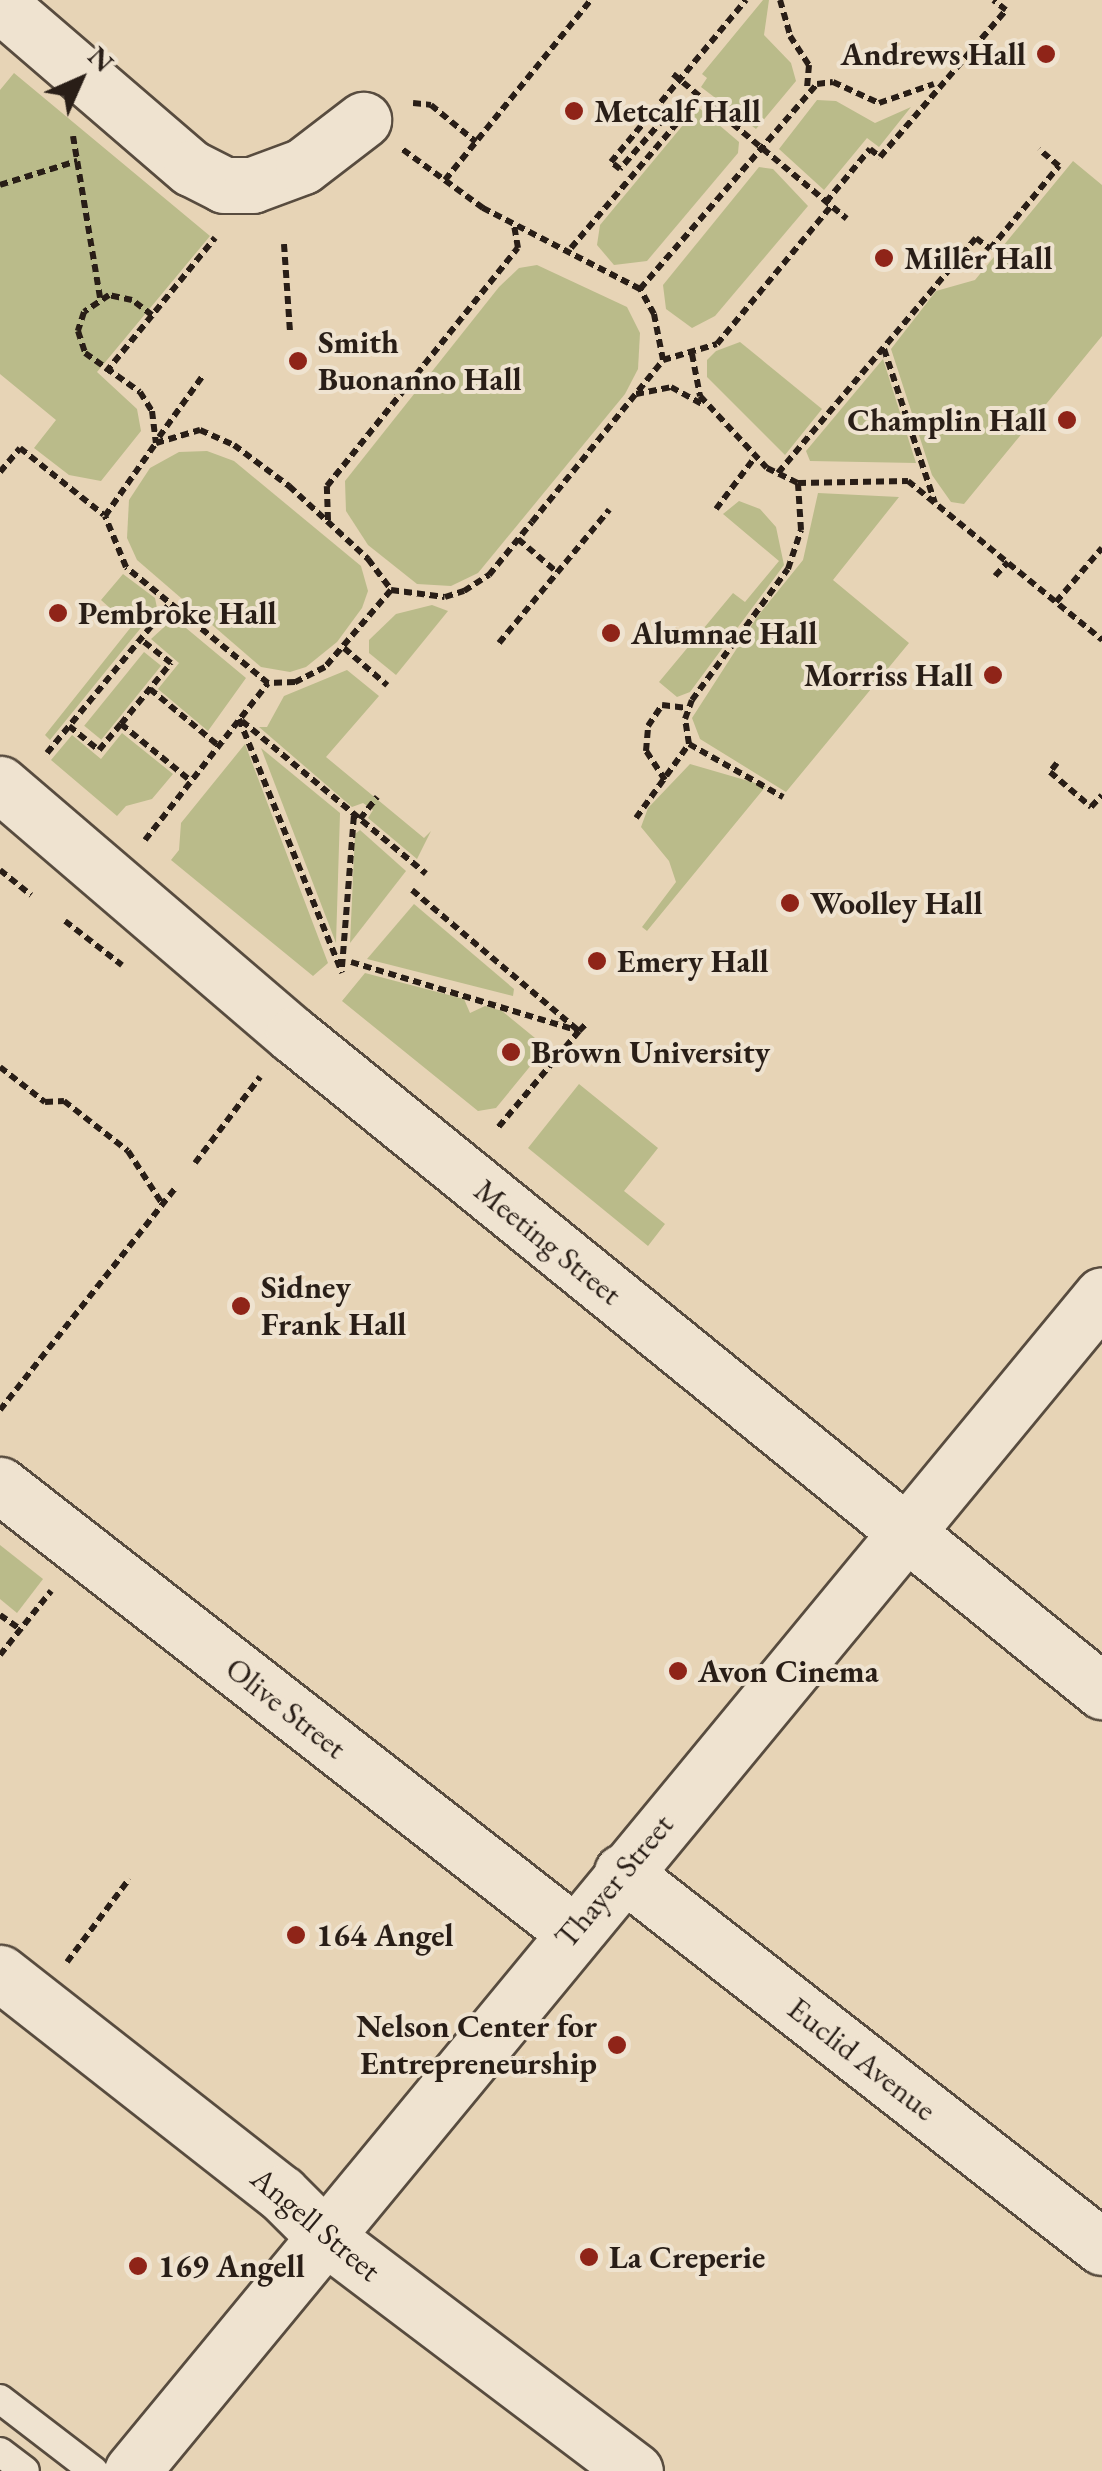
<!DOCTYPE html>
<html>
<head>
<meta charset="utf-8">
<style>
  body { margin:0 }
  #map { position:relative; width:1102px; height:2471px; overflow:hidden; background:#e7d4b6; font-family:"EB Garamond",serif }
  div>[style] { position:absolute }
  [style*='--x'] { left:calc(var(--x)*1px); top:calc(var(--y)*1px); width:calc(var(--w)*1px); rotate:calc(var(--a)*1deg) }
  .green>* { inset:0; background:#babb8a; transform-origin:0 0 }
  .path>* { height:6px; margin-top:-3px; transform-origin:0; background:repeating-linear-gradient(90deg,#291e17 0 8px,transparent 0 13px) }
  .roads { filter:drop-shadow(2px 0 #584c3f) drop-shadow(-2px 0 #584c3f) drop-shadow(0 2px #584c3f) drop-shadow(0 -2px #584c3f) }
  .lane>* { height:28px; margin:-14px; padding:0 14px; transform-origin:14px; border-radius:14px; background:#efe3d0 }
  .street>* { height:55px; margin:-27.5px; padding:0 27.5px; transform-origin:27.5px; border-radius:27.5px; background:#efe3d0 }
  .secondary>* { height:55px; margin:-27.5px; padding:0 27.5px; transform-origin:27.5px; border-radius:27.5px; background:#efe3d0 }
  .dots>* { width:28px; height:28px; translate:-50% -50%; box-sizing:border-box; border:5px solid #efe3d0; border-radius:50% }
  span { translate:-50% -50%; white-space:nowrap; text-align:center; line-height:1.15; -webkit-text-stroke:8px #efe3d0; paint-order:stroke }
  .poi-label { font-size:32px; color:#291e17; font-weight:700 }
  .right { translate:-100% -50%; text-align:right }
  .left { translate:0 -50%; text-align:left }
  .street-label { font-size:32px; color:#291e17 }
  .north { position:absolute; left:30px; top:30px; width:100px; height:100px; -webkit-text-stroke:8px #efe3d0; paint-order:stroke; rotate:45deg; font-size:28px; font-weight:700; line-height:40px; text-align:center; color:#291e17 }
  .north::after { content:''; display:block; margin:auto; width:35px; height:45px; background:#291e17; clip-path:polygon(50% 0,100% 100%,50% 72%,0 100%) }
</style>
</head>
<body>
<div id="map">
  <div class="green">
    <div style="clip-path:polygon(763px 0,769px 0,764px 35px,791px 63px,796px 81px,756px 129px,701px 87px,707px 78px,702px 74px)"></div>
    <div style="clip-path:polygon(14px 73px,210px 236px,97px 372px,137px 409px,141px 431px,101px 481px,69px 475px,34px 448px,56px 420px,0 374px,0 90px)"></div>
    <div style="clip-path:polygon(817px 100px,836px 101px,875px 123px,911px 107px,879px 147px,867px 138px,824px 190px,779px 149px)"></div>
    <div style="clip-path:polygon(698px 107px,739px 142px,738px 153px,647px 261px,614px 265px,597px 245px,600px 225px)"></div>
    <div style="clip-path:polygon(1073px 161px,1102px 185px,1102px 336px,964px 504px,951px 502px,932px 475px,891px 349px,936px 291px,975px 280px)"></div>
    <div style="clip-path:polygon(759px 167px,773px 169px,808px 206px,715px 316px,692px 328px,666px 309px,663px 285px)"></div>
    <div style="clip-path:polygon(537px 265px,627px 307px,640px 333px,638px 369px,625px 394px,478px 573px,451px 586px,417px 584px,368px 545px,346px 511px,345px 481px,499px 287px,519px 268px)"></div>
    <div style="clip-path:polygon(740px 342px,822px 409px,785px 455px,707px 377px,707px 360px,716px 351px)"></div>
    <div style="clip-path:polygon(883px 359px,916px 463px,810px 461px,806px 451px)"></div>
    <div style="clip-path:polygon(179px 452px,207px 451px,234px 461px,361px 566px,368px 591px,362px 608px,337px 642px,306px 667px,290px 672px,261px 667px,137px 560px,127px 538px,129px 500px,150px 468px)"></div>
    <div style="clip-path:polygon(818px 493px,899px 497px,833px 580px,909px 643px,786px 792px,700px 739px,692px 718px,757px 617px,803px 560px)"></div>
    <div style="clip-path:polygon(739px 501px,760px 509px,776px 527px,784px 565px,690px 692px,677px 697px,659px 682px,733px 593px,745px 602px,779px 561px,723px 514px)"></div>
    <div style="clip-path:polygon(123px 574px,155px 598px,157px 608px,50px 740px,45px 735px,131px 627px,101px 600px)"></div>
    <div style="clip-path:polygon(432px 605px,448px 611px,396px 675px,369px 653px,369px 640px,396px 614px)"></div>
    <div style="clip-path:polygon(174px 618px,246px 678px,208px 731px,158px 689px,179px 663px,151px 639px)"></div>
    <div style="left:144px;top:652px;width:22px;height:95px;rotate:39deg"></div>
    <div style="clip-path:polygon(347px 670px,379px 696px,326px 757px,424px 838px,431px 831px,417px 859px,368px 818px,373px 810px,363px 803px,352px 807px,259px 727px,267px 727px,284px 696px)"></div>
    <div style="clip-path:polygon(122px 733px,173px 774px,152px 799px,126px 806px,117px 816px,51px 760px,72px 735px,101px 759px)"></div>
    <div style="clip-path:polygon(245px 744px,328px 963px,313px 976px,171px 860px,179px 850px,181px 823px)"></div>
    <div style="clip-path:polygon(261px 748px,340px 813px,336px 943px)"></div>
    <div style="clip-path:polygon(690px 764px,766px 786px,647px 931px,642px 927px,676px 882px,669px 861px,641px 827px,648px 808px)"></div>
    <div style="clip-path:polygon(360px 830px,406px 871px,350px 943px,355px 834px)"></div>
    <div style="clip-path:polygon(414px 904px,514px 989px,513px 996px,367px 959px)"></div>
    <div style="clip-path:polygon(365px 973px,464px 999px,470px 1013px,485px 1006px,502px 1011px,546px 1047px,496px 1108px,478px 1111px,342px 1001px)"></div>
    <div style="clip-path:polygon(579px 1084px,658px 1148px,624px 1191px,665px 1224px,648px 1246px,528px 1148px)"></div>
    <div style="clip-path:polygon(0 1545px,43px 1579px,17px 1613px,0 1599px)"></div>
  </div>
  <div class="path">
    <div style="--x:780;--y:0;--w:37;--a:74"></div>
    <div style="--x:790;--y:36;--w:35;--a:57"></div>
    <div style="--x:809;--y:65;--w:25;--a:95"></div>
    <div style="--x:673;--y:74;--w:226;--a:39.8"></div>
    <div style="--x:413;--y:103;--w:18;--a:6"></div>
    <div style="--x:431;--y:105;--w:58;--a:39.4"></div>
    <div style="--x:691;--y:107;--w:13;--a:-141"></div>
    <div style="--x:681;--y:99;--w:93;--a:131.1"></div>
    <div style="--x:620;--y:169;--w:11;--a:-142"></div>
    <div style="--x:611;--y:162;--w:211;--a:-50.2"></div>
    <div style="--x:73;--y:136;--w:164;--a:80.5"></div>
    <div style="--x:445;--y:180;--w:232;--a:-51"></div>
    <div style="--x:0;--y:185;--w:81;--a:-17.3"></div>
    <div style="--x:826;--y:202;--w:69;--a:-50.3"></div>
    <div style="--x:870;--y:149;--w:13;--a:39"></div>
    <div style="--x:880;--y:157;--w:194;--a:-49.4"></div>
    <div style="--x:1006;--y:10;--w:16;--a:-142"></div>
    <div style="--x:284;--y:244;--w:87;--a:86.1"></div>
    <div style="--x:571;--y:248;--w:198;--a:-49.7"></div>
    <div style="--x:640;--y:289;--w:271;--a:-49.2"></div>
    <div style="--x:817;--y:84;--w:16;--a:-7"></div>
    <div style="--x:833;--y:82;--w:51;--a:24.5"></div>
    <div style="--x:879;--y:103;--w:58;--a:-19.1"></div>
    <div style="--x:152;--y:315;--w:25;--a:-143"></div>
    <div style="--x:132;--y:300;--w:24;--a:-168"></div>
    <div style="--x:109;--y:295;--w:30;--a:146"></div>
    <div style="--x:84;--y:312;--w:20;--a:108"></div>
    <div style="--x:78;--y:331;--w:23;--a:72"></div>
    <div style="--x:85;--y:353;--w:67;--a:35.3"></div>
    <div style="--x:140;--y:392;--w:22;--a:58"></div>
    <div style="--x:152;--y:411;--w:32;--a:83"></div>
    <div style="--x:884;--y:349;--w:162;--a:71.7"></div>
    <div style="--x:692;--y:354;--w:43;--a:79.2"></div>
    <div style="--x:700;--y:396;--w:98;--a:47.1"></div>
    <div style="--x:767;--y:468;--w:34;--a:26"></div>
    <div style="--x:798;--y:483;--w:110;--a:-1"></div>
    <div style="--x:908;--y:481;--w:251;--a:39.3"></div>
    <div style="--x:663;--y:360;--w:56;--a:-16.5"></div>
    <div style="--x:717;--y:344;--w:179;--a:-50.4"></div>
    <div style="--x:106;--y:372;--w:173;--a:-50.9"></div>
    <div style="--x:391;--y:387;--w:12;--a:42"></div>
    <div style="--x:636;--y:394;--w:36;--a:-11"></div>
    <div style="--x:671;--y:387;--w:35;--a:29"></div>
    <div style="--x:159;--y:437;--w:74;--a:-54.4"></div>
    <div style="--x:0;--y:472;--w:31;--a:-50"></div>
    <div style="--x:20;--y:448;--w:107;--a:38.6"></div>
    <div style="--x:778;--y:473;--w:307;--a:-49.9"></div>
    <div style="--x:976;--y:238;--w:18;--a:38"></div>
    <div style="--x:990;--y:249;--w:108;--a:-50.3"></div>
    <div style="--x:1059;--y:166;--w:26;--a:-140"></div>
    <div style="--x:716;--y:509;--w:65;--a:-53.1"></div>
    <div style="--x:328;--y:520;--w:34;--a:-92"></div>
    <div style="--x:327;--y:486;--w:305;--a:-51.3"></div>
    <div style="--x:518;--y:248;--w:22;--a:-100"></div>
    <div style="--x:518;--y:539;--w:52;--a:40.4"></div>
    <div style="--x:995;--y:576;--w:19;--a:-47"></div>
    <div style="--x:391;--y:590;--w:101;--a:130.6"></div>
    <div style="--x:325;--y:667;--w:34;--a:153"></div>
    <div style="--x:295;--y:682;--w:27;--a:178"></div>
    <div style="--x:268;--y:683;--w:183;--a:-140.8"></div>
    <div style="--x:126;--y:567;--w:55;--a:-112.4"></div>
    <div style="--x:105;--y:516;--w:89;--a:-55.1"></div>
    <div style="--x:156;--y:443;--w:46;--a:-16.5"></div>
    <div style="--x:200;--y:430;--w:37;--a:24"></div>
    <div style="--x:234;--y:445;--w:69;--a:36.7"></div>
    <div style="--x:289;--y:486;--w:108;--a:42.7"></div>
    <div style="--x:368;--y:559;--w:39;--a:53"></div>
    <div style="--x:391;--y:590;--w:54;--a:7.4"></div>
    <div style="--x:445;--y:597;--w:20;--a:-18"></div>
    <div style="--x:464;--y:591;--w:30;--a:-33"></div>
    <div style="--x:489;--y:575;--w:68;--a:-50.9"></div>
    <div style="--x:532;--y:522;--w:208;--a:-51"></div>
    <div style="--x:663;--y:360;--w:47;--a:-101.1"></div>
    <div style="--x:654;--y:314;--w:29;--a:-119"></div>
    <div style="--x:640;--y:289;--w:177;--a:-152.7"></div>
    <div style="--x:483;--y:208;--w:100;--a:-143.9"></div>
    <div style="--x:1056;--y:602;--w:71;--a:-49.6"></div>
    <div style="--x:499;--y:643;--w:173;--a:-50.4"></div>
    <div style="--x:344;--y:648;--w:57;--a:40.7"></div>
    <div style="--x:150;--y:689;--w:89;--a:39.6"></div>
    <div style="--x:239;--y:719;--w:274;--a:67.9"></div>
    <div style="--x:242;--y:721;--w:239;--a:39.7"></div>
    <div style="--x:121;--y:724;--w:90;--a:39.2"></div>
    <div style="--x:69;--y:726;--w:38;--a:39"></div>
    <div style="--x:99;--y:750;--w:34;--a:-50"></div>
    <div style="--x:121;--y:724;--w:79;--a:-50.7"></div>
    <div style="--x:171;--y:663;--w:39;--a:-142"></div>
    <div style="--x:689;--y:744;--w:108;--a:29.4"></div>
    <div style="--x:47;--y:753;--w:194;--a:-50.6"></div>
    <div style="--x:1057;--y:763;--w:11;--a:128"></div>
    <div style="--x:1050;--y:772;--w:54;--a:40.5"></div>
    <div style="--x:1091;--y:807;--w:16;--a:-47"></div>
    <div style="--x:665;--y:780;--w:35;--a:-123"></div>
    <div style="--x:646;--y:751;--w:25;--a:-85"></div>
    <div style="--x:648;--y:726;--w:25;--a:-56"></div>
    <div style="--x:662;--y:705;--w:25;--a:7"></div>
    <div style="--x:636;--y:818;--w:91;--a:-54.4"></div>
    <div style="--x:689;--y:744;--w:25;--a:-99"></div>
    <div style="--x:685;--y:719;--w:20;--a:-70"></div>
    <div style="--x:692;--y:700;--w:162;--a:-53.8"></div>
    <div style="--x:788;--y:569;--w:41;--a:-71.6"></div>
    <div style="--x:801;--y:530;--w:47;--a:-93.7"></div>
    <div style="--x:360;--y:819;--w:28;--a:-52"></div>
    <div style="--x:145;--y:840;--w:199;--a:-51.9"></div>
    <div style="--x:0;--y:870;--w:40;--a:39"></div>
    <div style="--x:412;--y:890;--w:219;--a:40.2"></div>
    <div style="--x:579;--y:1031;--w:11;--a:-45"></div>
    <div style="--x:65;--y:921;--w:72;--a:37.7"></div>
    <div style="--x:351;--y:962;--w:238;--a:16.8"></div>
    <div style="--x:579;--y:1031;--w:129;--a:130"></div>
    <div style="--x:342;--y:967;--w:152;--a:-85.5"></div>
    <div style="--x:0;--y:1067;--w:57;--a:37.9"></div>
    <div style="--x:45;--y:1102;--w:19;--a:-3"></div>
    <div style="--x:64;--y:1101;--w:81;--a:38"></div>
    <div style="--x:128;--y:1151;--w:64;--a:57.1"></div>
    <div style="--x:195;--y:1163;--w:108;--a:-52.9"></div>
    <div style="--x:0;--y:1410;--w:285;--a:-51.7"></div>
    <div style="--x:0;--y:1615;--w:24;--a:35"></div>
    <div style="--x:0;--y:1655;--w:82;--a:-51.4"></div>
    <div style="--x:67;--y:1962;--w:104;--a:-53.2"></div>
  </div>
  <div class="roads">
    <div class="lane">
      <div style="--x:0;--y:2399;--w:118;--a:37.5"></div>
      <div style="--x:0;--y:2452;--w:31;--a:37"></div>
    </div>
    <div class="street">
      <div style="--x:0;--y:4;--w:252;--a:40.7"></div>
      <div style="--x:191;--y:168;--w:37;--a:27"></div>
      <div style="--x:224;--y:185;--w:28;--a:0"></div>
      <div style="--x:252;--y:185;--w:54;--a:-20.4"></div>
      <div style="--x:303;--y:166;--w:76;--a:-37.5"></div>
      <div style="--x:0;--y:784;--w:386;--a:40.6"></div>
      <div style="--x:293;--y:1035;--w:1042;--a:39.04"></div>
      <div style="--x:0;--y:1485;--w:725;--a:37.94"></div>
      <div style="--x:622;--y:1872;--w:609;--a:38"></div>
    </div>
    <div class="secondary">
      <div style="--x:0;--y:1973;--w:357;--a:38.1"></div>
      <div style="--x:281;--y:2193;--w:59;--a:45"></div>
      <div style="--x:323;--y:2235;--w:391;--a:37.1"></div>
      <div style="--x:132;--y:2471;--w:1524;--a:-50.48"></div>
    </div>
  </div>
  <div class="dots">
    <div style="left:1046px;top:54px;background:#8f2418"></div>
    <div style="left:574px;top:111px;background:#8f2418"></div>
    <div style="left:884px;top:258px;background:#8f2418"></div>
    <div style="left:298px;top:361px;background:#8f2418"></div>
    <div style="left:1067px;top:420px;background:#8f2418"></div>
    <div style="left:58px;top:613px;background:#8f2418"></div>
    <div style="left:611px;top:633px;background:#8f2418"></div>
    <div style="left:993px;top:675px;background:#8f2418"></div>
    <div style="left:790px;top:903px;background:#8f2418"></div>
    <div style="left:597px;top:961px;background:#8f2418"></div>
    <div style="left:511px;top:1052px;background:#8f2418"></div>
    <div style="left:241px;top:1306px;background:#8f2418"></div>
    <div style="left:678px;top:1671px;background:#8f2418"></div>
    <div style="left:296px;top:1935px;background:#8f2418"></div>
    <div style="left:617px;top:2045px;background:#8f2418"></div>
    <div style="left:589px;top:2257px;background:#8f2418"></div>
    <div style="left:138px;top:2266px;background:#8f2418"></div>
  </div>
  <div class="poi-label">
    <span class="right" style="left:1026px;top:54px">Andrews Hall</span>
    <span class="left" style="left:594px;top:111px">Metcalf Hall</span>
    <span class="left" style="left:904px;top:258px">Miller Hall</span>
    <span class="left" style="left:318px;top:361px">Smith<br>Buonanno Hall</span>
    <span class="right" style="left:1047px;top:420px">Champlin Hall</span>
    <span class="left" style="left:78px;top:613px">Pembroke Hall</span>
    <span class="left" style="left:631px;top:633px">Alumnae Hall</span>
    <span class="right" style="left:973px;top:675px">Morriss Hall</span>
    <span class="left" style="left:810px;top:903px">Woolley Hall</span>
    <span class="left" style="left:617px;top:961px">Emery Hall</span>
    <span class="left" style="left:531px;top:1052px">Brown University</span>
    <span class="left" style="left:261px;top:1306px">Sidney<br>Frank Hall</span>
    <span class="left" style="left:698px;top:1671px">Avon Cinema</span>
    <span class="left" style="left:316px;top:1935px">164 Angel</span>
    <span class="right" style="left:597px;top:2045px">Nelson Center for<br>Entrepreneurship</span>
    <span class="left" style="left:609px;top:2257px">La Creperie</span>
    <span class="left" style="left:158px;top:2266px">169 Angell</span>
  </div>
  <div class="street-label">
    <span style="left:548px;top:1242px;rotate:39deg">Meeting Street</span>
    <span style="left:286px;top:1708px;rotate:38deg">Olive Street</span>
    <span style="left:614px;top:1881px;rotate:-50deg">Thayer Street</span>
    <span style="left:862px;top:2059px;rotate:38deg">Euclid Avenue</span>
    <span style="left:316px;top:2224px;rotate:40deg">Angell Street</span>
  </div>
  <div class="north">N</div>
</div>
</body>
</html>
